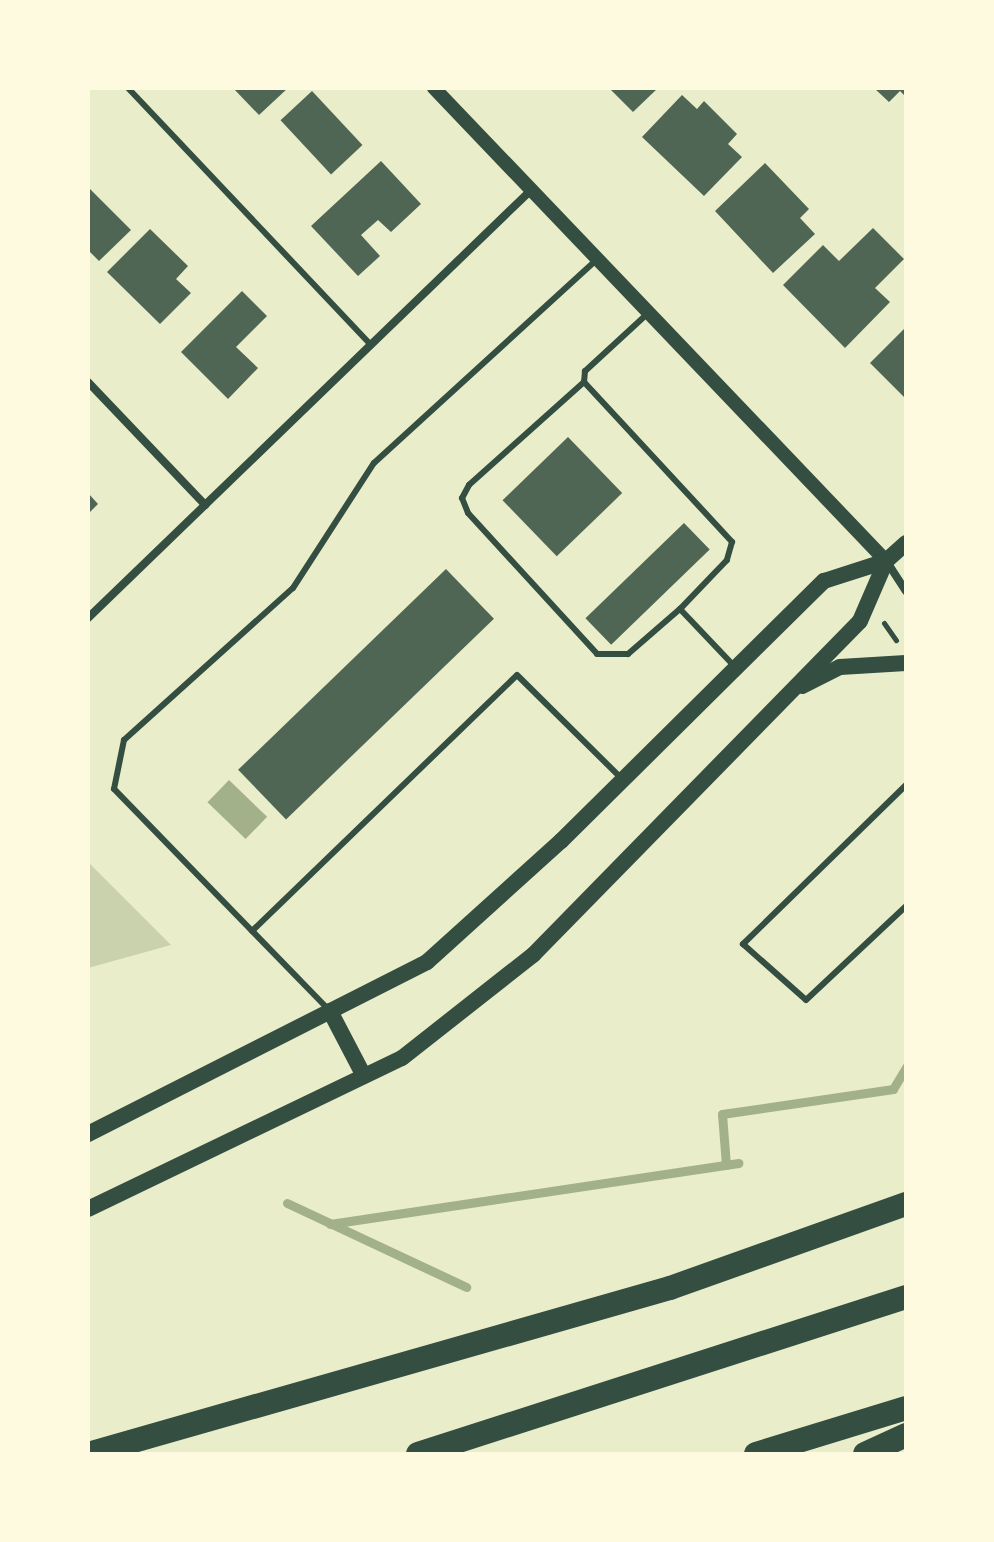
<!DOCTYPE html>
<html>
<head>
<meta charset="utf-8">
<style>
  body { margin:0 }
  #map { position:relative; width:994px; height:1542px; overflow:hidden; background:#e9edc9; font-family:"PT Sans Narrow",sans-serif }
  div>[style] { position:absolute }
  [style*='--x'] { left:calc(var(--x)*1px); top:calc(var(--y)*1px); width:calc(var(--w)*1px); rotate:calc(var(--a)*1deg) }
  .green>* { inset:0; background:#cad2ad }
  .water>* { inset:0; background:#a3b18a; transform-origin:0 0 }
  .stream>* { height:9px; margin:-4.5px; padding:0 4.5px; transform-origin:4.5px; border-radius:4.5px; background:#a3b18a }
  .building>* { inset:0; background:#4f6655; transform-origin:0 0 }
  .path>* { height:5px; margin:-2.5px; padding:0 2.5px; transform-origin:2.5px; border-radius:2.5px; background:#344e41 }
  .service>* { height:6px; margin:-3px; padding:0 3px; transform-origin:3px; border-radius:3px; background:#344e41 }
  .minor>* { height:8px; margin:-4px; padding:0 4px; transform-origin:4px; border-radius:4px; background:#344e41 }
  .tertiary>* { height:14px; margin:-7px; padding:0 7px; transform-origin:7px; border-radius:7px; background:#344e41 }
  .secondary>* { height:16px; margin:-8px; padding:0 8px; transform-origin:8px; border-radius:8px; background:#344e41 }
  .motorway>* { height:24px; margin:-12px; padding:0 12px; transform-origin:12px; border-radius:12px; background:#344e41 }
  span { translate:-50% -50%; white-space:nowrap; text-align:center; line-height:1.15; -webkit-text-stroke:8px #fefae0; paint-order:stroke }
  .frame { position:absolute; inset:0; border:90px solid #fefae0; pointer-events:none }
</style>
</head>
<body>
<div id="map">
  <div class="green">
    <div style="clip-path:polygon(88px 862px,171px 945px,88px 968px)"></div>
  </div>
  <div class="water">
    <div style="left:229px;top:780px;width:53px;height:31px;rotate:44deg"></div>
  </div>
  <div class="stream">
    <div style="--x:726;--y:1165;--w:51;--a:-94.5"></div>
    <div style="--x:722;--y:1114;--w:173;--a:-8.3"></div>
    <div style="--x:893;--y:1089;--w:26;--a:-59"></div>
    <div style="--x:287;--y:1203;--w:198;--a:25.1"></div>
    <div style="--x:330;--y:1224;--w:413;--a:-8.5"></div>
  </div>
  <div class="building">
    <div style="clip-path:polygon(233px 88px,288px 88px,259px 115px)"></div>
    <div style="clip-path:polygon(609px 88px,658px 88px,633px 112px)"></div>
    <div style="clip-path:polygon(874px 88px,906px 88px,906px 97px,900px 91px,889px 102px)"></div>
    <div style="left:312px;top:91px;width:74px;height:43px;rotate:47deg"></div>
    <div style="clip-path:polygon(682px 95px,697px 109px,704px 101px,737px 134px,728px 144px,742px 157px,704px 196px,642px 137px)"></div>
    <div style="clip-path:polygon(381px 161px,421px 204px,391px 232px,378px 220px,361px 235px,380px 256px,358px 276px,311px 226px)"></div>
    <div style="clip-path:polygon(765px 163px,809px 209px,800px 218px,815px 234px,773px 273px,715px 211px)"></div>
    <div style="clip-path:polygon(88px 187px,131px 230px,99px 261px,88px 250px)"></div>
    <div style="clip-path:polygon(873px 228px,904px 259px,875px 288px,890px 302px,845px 348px,783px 285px,823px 245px,839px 261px)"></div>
    <div style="clip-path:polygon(150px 229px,188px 266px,176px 279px,191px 293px,160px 324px,107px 272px)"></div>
    <div style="clip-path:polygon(242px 291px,267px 316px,236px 347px,258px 368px,228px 399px,181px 352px)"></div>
    <div style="clip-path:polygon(906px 327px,906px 399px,870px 363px)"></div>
    <div style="left:568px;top:437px;width:78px;height:91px;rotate:46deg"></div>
    <div style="clip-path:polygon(88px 493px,98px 504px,88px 514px)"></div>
    <div style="left:684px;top:523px;width:37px;height:137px;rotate:46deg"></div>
    <div style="left:446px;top:569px;width:69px;height:289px;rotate:46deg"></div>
  </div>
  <div class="path">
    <div style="--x:884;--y:623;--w:21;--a:55"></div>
  </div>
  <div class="service">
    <div style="--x:128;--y:88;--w:354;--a:46.6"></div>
    <div style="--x:646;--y:315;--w:83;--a:137.4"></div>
    <div style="--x:585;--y:371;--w:11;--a:95"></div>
    <div style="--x:584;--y:382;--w:218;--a:47.2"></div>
    <div style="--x:732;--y:542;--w:19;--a:106"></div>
    <div style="--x:727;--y:560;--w:68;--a:133.8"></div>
    <div style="--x:680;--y:609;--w:80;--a:46.5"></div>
    <div style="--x:584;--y:382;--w:154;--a:138.2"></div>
    <div style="--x:469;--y:485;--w:15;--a:118"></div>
    <div style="--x:462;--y:498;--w:16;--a:68"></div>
    <div style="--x:468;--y:513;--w:191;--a:47.5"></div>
    <div style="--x:597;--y:654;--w:31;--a:0"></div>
    <div style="--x:628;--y:654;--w:69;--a:-40.9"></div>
    <div style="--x:906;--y:785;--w:228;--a:135.7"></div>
    <div style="--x:743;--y:944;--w:84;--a:41.6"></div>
    <div style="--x:806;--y:1000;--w:137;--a:-43.2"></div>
    <div style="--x:252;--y:931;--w:368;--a:-44"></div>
    <div style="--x:517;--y:675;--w:148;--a:44.7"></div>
    <div style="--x:328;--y:1009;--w:307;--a:-134.2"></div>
    <div style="--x:114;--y:789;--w:50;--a:-78.5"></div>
    <div style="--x:124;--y:740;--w:227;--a:-42"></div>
    <div style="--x:293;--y:588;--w:149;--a:-57.1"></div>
    <div style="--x:374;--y:463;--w:301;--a:-42.4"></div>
  </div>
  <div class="minor">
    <div style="--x:88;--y:382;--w:170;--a:46.4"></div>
    <div style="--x:887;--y:562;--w:35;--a:57"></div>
    <div style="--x:88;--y:618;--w:616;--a:-44.01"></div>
  </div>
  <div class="tertiary">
    <div style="--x:434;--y:88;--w:654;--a:46.3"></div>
  </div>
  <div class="secondary">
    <div style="--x:802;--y:686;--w:42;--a:-26.6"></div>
    <div style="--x:840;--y:667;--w:66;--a:-3.5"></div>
    <div style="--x:330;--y:1011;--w:73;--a:62.4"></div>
    <div style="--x:88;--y:1134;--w:380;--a:-26.9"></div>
    <div style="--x:427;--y:962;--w:181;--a:-42.1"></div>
    <div style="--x:561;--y:841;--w:370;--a:-44.7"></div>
    <div style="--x:824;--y:581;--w:65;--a:-17.9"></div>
    <div style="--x:886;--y:561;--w:27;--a:-42"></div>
    <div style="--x:88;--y:1209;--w:348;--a:-25.7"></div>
    <div style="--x:402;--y:1058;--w:167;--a:-38.2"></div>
    <div style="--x:533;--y:955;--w:467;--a:-45.6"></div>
    <div style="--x:860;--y:621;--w:65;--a:-66.6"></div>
  </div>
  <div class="motorway">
    <div style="--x:88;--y:1454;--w:605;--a:-15.92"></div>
    <div style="--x:670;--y:1288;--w:251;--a:-19.6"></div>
    <div style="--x:418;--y:1454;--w:513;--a:-17.83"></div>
    <div style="--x:756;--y:1454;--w:157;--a:-17"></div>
    <div style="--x:865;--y:1454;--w:45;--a:-24.9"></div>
  </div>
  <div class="frame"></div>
</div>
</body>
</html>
